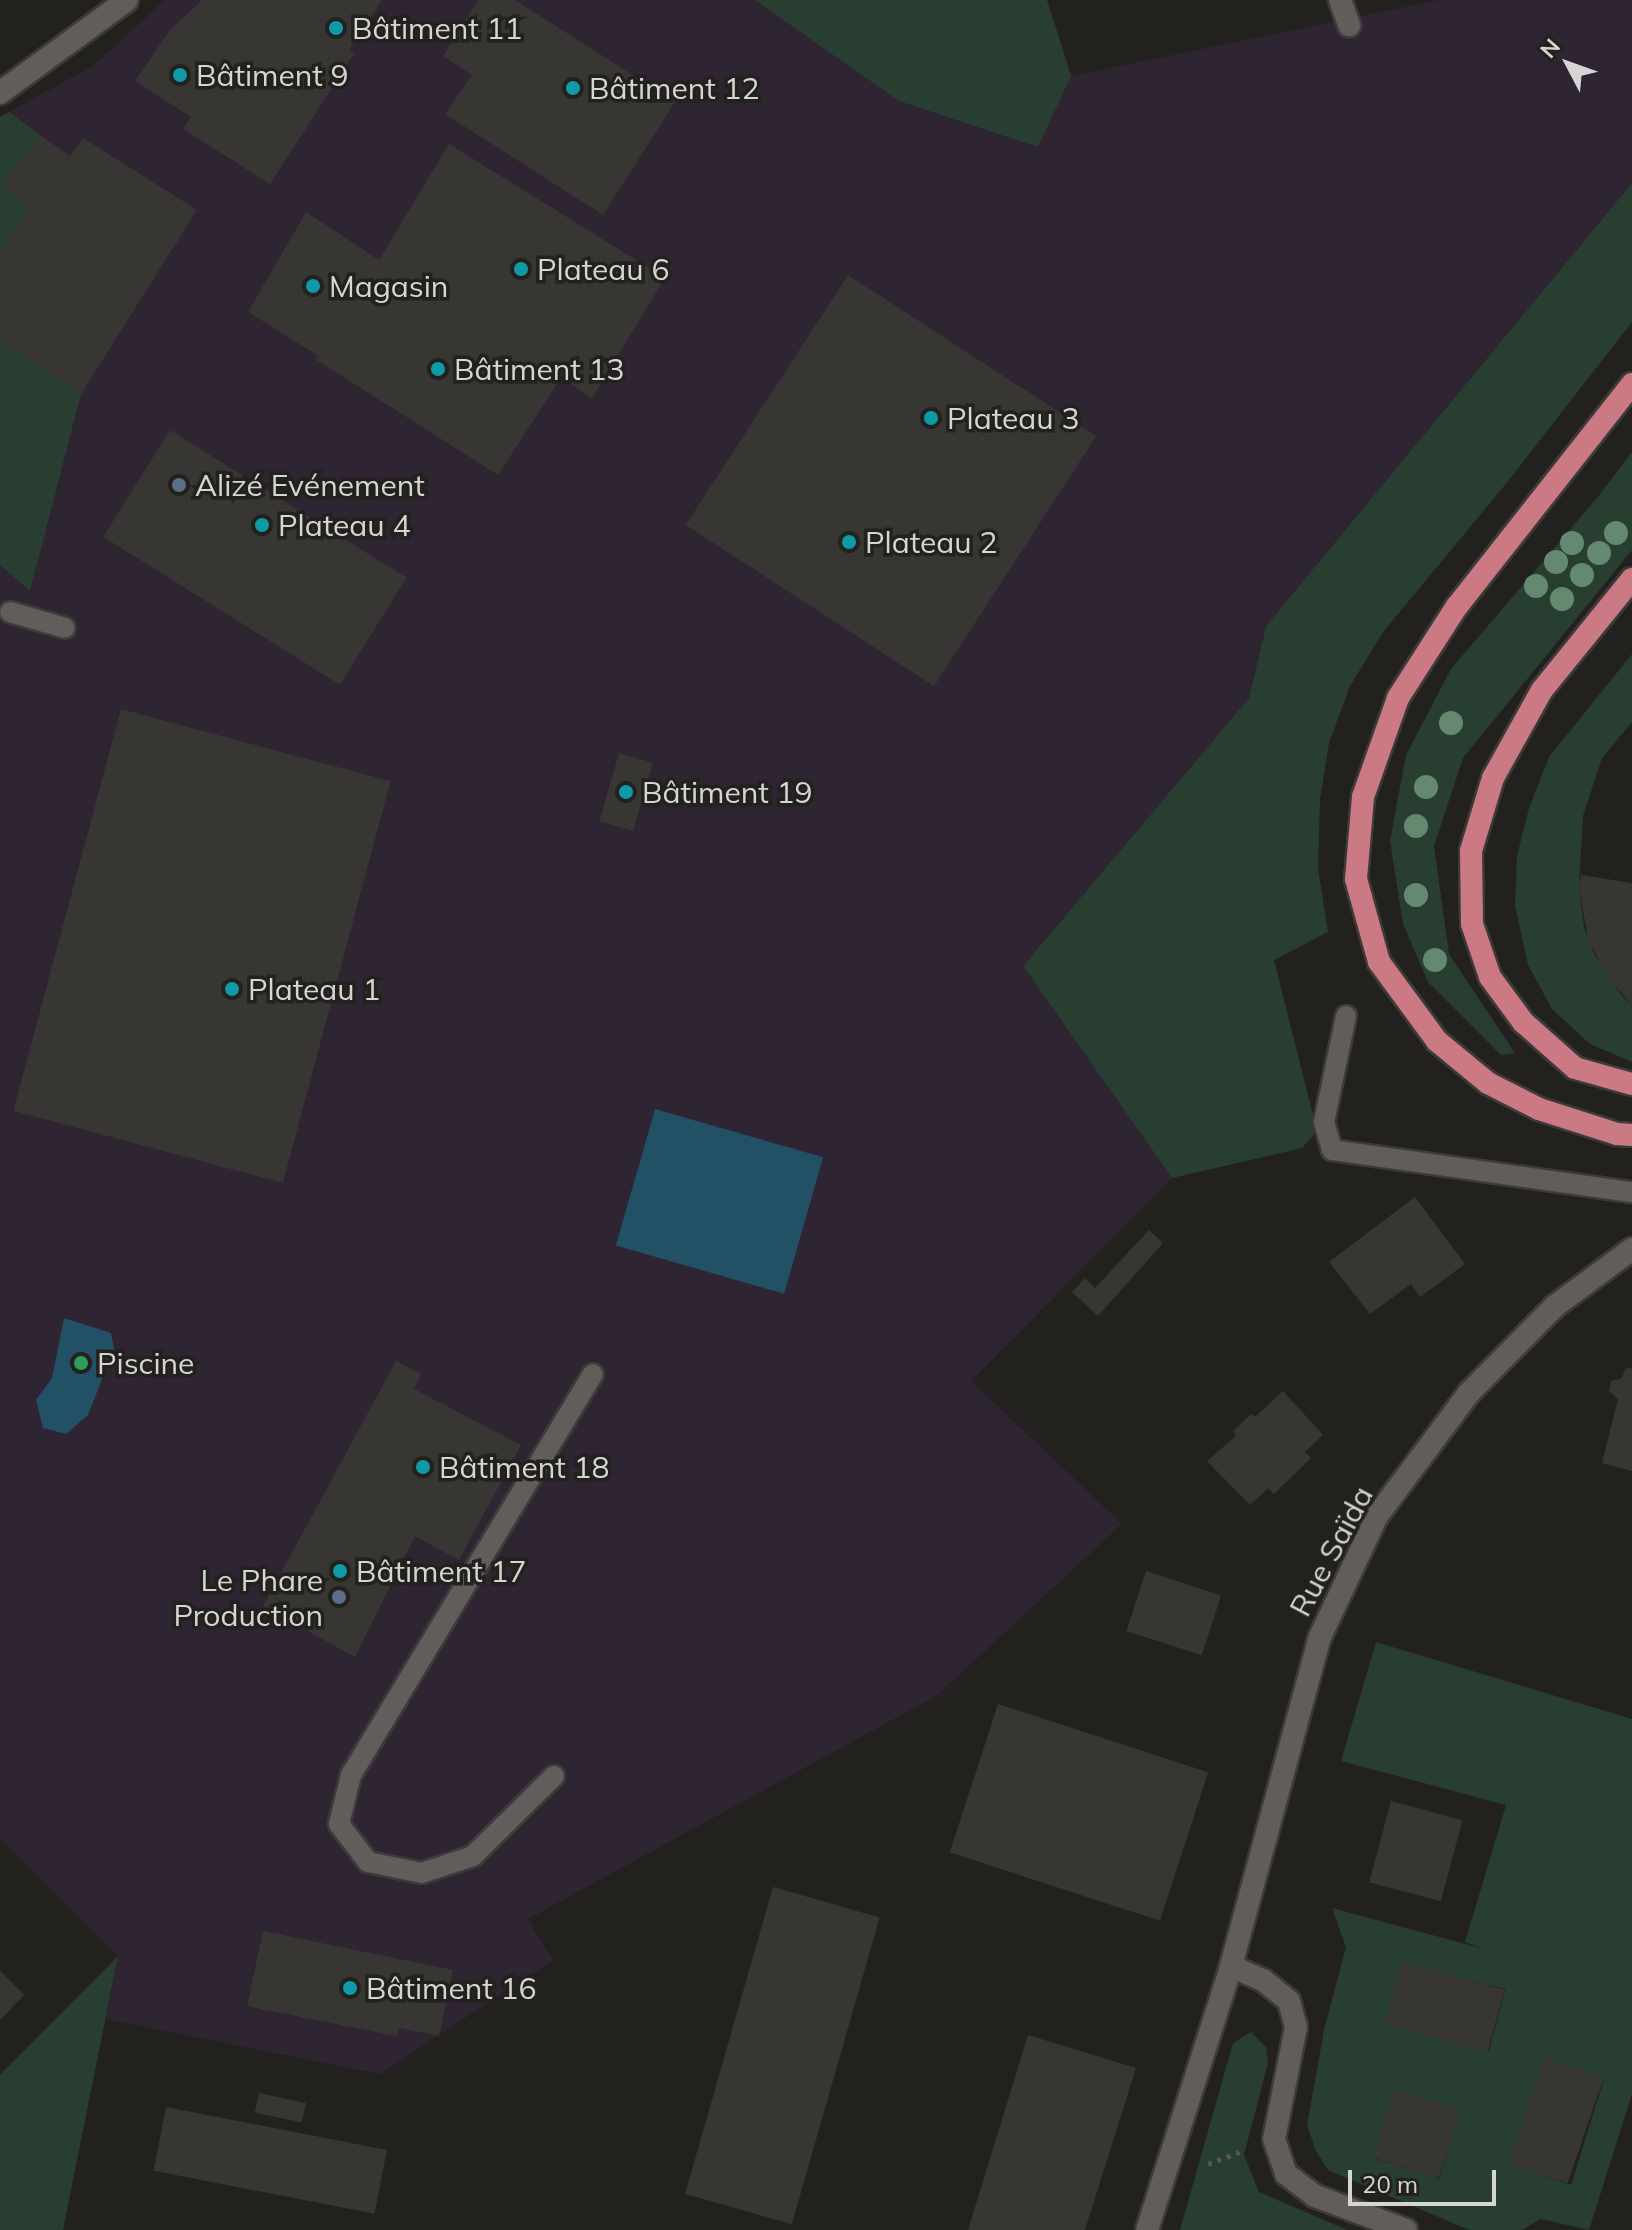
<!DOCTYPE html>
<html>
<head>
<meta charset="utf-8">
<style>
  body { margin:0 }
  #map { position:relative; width:1632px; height:2230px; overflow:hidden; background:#23211e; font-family:Mulish,sans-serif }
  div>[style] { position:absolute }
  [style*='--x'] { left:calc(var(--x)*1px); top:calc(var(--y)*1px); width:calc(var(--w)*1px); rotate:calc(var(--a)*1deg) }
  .commercial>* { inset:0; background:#2e2432 }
  .green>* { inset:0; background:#283e31 }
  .water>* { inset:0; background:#225166; transform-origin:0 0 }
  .building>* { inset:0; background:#383633; transform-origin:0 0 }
  .path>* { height:5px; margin-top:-2.5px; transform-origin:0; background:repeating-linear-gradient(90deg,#5a5855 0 4px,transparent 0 10px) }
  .roads { filter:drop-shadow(2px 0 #3d3b39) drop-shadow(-2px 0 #3d3b39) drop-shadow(0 2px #3d3b39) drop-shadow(0 -2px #3d3b39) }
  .service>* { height:20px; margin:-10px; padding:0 10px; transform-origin:10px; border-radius:10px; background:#605d5a }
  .minor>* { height:22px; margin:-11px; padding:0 11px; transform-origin:11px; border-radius:11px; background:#605d5a }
  .tertiary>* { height:22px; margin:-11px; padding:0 11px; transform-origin:11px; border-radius:11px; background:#605d5a }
  .trunk>* { height:22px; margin:-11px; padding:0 11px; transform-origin:11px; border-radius:11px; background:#cb7a84 }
  .trees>* { width:24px; height:24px; margin:-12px; border-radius:50%; background:#648970 }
  .dots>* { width:22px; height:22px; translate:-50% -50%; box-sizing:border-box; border:4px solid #23211e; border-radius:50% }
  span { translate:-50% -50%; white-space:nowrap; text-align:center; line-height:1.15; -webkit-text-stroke:7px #23211e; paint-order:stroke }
  .poi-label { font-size:30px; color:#d7d5d3 }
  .left { translate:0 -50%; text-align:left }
  .right { translate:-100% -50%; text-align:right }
  .street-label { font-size:30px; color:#d7d5d3 }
  .north { position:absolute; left:1528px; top:24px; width:80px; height:80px; -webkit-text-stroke:6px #23211e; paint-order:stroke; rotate:311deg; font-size:22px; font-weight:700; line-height:32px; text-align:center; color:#d7d5d3 }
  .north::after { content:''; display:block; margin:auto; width:28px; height:36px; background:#d7d5d3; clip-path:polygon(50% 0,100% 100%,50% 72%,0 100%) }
  .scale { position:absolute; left:1348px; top:2170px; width:148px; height:36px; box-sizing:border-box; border:4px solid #d7d5d3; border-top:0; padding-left:10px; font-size:24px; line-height:28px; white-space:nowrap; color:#d7d5d3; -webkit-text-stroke:6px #23211e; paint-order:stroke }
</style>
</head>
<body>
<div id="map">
  <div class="commercial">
    <div style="clip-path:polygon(165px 0,1047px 0,1072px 76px,1439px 0,1632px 0,1632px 183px,1266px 626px,1249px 698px,1023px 966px,1172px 1178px,971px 1381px,1122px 1524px,936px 1696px,528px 1919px,553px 1960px,380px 2074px,106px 2019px,118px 1956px,0 1838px,0 117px,93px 66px)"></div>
  </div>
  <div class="green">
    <div style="clip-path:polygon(755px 0,1047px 0,1071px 76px,1038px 147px,899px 101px)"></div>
    <div style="clip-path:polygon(9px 112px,40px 135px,2px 187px,29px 207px,0 255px,0 117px)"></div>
    <div style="clip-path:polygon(1632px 183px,1632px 322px,1505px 485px,1383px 632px,1350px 686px,1329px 743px,1320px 800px,1318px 869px,1328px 932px,1274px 960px,1317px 1131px,1302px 1148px,1172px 1178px,1023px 966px,1249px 698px,1266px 626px)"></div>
    <div style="clip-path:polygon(0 341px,81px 394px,30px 591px,0 565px)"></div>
    <div style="clip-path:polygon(1632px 452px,1632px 550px,1463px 758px,1434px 846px,1449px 954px,1515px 1053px,1501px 1055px,1428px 982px,1403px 924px,1390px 841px,1406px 755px,1451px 669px,1597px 498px)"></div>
    <div style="clip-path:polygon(1632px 654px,1632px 722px,1602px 758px,1583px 816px,1579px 887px,1584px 927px,1594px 953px,1621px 995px,1632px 1005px,1632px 1062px,1590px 1044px,1552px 1009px,1528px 965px,1515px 906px,1517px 856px,1529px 808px,1549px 757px)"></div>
    <div style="clip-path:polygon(evenodd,1376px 1642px,1632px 1719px,1632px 2094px,1589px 2230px,1541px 2219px,1522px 2230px,1469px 2230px,1328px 2170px,1316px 2151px,1307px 2125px,1324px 2030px,1346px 1947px,1332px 1908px,1484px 1949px,1465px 1942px,1506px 1805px,1341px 1761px,1376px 1642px,1402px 1963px,1505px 1989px,1489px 2051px,1387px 2025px,1402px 1963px,1376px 1642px,1545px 2058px,1604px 2079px,1571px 2185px,1510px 2163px,1545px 2058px,1376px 1642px,1460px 2110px,1439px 2179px,1373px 2158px,1460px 2110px)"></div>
    <div style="clip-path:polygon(118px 1956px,63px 2230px,0 2230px,0 2075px)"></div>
    <div style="clip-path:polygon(1251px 2032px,1266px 2047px,1268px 2063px,1244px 2155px,1259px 2192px,1347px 2230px,1180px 2230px,1233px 2043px)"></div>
  </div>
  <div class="water">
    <div style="left:655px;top:1109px;width:175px;height:142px;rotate:16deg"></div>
    <div style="clip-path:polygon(64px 1318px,111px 1333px,114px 1349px,88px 1415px,66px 1434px,43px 1428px,36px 1400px,52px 1378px)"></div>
  </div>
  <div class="building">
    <div style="clip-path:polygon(202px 0,382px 0,349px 50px,354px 54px,270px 184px,183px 129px,191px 117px,135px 81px,170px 30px)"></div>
    <div style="clip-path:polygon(478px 0,515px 0,675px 102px,603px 215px,445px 114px,472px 75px,443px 56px)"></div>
    <div style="clip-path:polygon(40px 135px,70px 156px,83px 138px,197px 210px,81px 394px,0 341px,0 255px,29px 207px,2px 187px)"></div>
    <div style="clip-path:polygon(449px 144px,665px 278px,592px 398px,561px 378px,498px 475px,315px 359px,317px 355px,248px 312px,306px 212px,379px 260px)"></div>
    <div style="left:848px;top:275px;width:296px;height:298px;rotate:33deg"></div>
    <div style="left:170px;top:430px;width:279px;height:126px;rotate:32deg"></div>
    <div style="left:121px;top:709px;width:279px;height:416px;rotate:15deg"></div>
    <div style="left:619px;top:753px;width:35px;height:71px;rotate:16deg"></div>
    <div style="clip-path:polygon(1581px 875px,1632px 883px,1632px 1005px,1609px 979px,1588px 939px,1579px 887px)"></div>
    <div style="clip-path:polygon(1415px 1197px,1465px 1264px,1420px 1297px,1411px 1284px,1370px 1314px,1329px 1262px)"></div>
    <div style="clip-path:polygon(1149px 1230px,1163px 1243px,1098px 1316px,1072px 1292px,1085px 1278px,1095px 1288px)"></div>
    <div style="clip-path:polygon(396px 1361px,421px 1374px,414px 1389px,521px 1445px,459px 1560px,415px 1536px,355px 1657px,263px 1606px)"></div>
    <div style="clip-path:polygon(1626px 1367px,1632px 1369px,1632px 1471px,1602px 1463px,1618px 1399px,1609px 1391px,1611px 1381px,1622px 1378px)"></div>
    <div style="clip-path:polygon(1283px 1391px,1323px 1435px,1305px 1452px,1311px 1458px,1274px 1494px,1268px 1488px,1250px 1505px,1207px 1461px,1236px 1436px,1233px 1431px,1251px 1414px,1255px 1417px)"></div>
    <div style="left:1146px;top:1571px;width:79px;height:63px;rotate:18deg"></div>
    <div style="left:998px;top:1704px;width:221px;height:156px;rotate:18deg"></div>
    <div style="left:1391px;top:1801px;width:74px;height:84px;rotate:15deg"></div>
    <div style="left:773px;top:1887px;width:111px;height:319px;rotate:16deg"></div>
    <div style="clip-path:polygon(263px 1931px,453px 1970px,439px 2036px,400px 2028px,396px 2036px,247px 2006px)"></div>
    <div style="left:1402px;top:1962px;width:106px;height:65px;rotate:15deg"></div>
    <div style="clip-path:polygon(0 1971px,24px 1995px,0 2020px)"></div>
    <div style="clip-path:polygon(1028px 2035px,1136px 2068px,1085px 2230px,968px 2230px)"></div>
    <div style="left:1545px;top:2058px;width:62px;height:111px;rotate:19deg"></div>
    <div style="left:1395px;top:2089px;width:69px;height:72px;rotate:18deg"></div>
    <div style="left:259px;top:2093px;width:48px;height:20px;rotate:12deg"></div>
    <div style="left:166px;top:2107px;width:225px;height:65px;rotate:11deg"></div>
  </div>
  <div class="path">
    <div style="--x:1208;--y:2164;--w:34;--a:-21"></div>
  </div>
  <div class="roads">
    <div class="service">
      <div style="--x:10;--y:612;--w:57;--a:16.2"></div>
      <div style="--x:1346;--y:1016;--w:108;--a:101.7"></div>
      <div style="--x:1324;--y:1122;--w:29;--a:74"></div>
      <div style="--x:1332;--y:1150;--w:303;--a:8"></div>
      <div style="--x:554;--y:1776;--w:114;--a:135.4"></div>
      <div style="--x:473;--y:1856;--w:54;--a:161.6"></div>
      <div style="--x:422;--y:1873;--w:55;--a:-168.5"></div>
      <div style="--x:368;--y:1862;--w:48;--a:-127.3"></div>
      <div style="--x:339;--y:1824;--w:50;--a:-76.2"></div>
      <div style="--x:351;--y:1775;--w:468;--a:-58.9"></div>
    </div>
    <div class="minor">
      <div style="--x:1340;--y:0;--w:27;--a:70"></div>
      <div style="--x:1231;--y:1966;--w:35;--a:24"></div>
      <div style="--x:1263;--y:1980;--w:33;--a:39"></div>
      <div style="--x:1289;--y:2001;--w:27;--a:75"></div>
      <div style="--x:1296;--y:2027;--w:114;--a:101.1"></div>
      <div style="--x:1274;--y:2139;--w:37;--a:71"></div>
      <div style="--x:1286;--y:2174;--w:36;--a:37"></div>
      <div style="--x:1315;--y:2196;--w:97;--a:20.5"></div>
      <div style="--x:1147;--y:2230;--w:277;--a:-72.3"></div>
      <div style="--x:1231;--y:1966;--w:339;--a:-74.9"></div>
      <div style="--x:1319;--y:1639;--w:136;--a:-64.8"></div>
      <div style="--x:1377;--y:1516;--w:154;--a:-53.2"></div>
      <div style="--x:1469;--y:1393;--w:122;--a:-45.3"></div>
      <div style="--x:1555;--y:1306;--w:96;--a:-36.5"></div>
    </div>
    <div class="tertiary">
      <div style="--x:0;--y:93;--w:157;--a:-36.2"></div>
    </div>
    <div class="trunk">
      <div style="--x:1632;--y:384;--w:283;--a:128.2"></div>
      <div style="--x:1457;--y:606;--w:109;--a:122.7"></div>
      <div style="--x:1398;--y:698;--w:105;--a:109.5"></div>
      <div style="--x:1363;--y:797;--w:82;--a:94.9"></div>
      <div style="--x:1356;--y:879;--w:86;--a:74.5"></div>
      <div style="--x:1379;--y:962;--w:98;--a:53.7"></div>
      <div style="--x:1437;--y:1041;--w:66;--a:39.5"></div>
      <div style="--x:1488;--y:1083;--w:57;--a:27"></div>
      <div style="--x:1539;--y:1109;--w:82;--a:17.8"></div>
      <div style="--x:1617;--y:1134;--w:15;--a:4"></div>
      <div style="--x:1632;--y:579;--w:143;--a:129"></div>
      <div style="--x:1542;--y:690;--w:101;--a:119.1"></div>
      <div style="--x:1493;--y:778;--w:76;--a:106.8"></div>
      <div style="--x:1471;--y:851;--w:73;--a:89.2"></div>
      <div style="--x:1472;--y:924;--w:56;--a:71.2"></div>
      <div style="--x:1490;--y:977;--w:56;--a:53.7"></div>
      <div style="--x:1523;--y:1022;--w:69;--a:41.5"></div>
      <div style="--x:1575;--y:1068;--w:59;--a:15.7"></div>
    </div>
  </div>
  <div class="trees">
    <div style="left:1616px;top:533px"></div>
    <div style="left:1572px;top:543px"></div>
    <div style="left:1599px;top:553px"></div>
    <div style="left:1556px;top:562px"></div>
    <div style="left:1582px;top:575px"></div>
    <div style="left:1536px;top:586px"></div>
    <div style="left:1562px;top:599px"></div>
    <div style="left:1451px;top:723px"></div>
    <div style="left:1426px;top:787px"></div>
    <div style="left:1416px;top:826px"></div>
    <div style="left:1416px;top:895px"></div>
    <div style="left:1435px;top:960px"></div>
  </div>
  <div class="dots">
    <div style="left:336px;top:28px;background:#0f9aa8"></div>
    <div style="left:180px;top:75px;background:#0f9aa8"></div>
    <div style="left:573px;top:88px;background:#0f9aa8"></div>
    <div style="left:521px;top:269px;background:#0f9aa8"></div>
    <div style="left:313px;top:286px;background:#0f9aa8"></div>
    <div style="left:438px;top:369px;background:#0f9aa8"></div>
    <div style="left:931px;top:418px;background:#0f9aa8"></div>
    <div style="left:179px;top:485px;background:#5c6f8a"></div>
    <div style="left:262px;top:525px;background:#0f9aa8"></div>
    <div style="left:849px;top:542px;background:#0f9aa8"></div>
    <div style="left:626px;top:792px;background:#0f9aa8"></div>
    <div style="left:232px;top:989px;background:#0f9aa8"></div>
    <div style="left:81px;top:1363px;background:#2e9e5b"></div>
    <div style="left:423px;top:1467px;background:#0f9aa8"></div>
    <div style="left:340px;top:1571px;background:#0f9aa8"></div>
    <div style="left:339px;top:1597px;background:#5c6f8a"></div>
    <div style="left:350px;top:1988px;background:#0f9aa8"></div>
  </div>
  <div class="poi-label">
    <span class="left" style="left:352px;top:28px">Bâtiment 11</span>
    <span class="left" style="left:196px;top:75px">Bâtiment 9</span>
    <span class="left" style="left:589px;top:88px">Bâtiment 12</span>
    <span class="left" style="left:537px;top:269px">Plateau 6</span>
    <span class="left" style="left:329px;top:286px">Magasin</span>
    <span class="left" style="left:454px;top:369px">Bâtiment 13</span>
    <span class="left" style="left:947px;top:418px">Plateau 3</span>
    <span class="left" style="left:195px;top:485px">Alizé Evénement</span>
    <span class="left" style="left:278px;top:525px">Plateau 4</span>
    <span class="left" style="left:865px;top:542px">Plateau 2</span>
    <span class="left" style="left:642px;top:792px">Bâtiment 19</span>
    <span class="left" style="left:248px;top:989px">Plateau 1</span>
    <span class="left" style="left:97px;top:1363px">Piscine</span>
    <span class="left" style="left:439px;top:1467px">Bâtiment 18</span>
    <span class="left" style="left:356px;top:1571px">Bâtiment 17</span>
    <span class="right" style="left:323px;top:1597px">Le Phare<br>Production</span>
    <span class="left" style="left:366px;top:1988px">Bâtiment 16</span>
  </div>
  <div class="street-label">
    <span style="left:1331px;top:1551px;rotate:-62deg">Rue Saïda</span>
  </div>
  <div class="north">N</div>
  <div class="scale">20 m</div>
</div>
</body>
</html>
